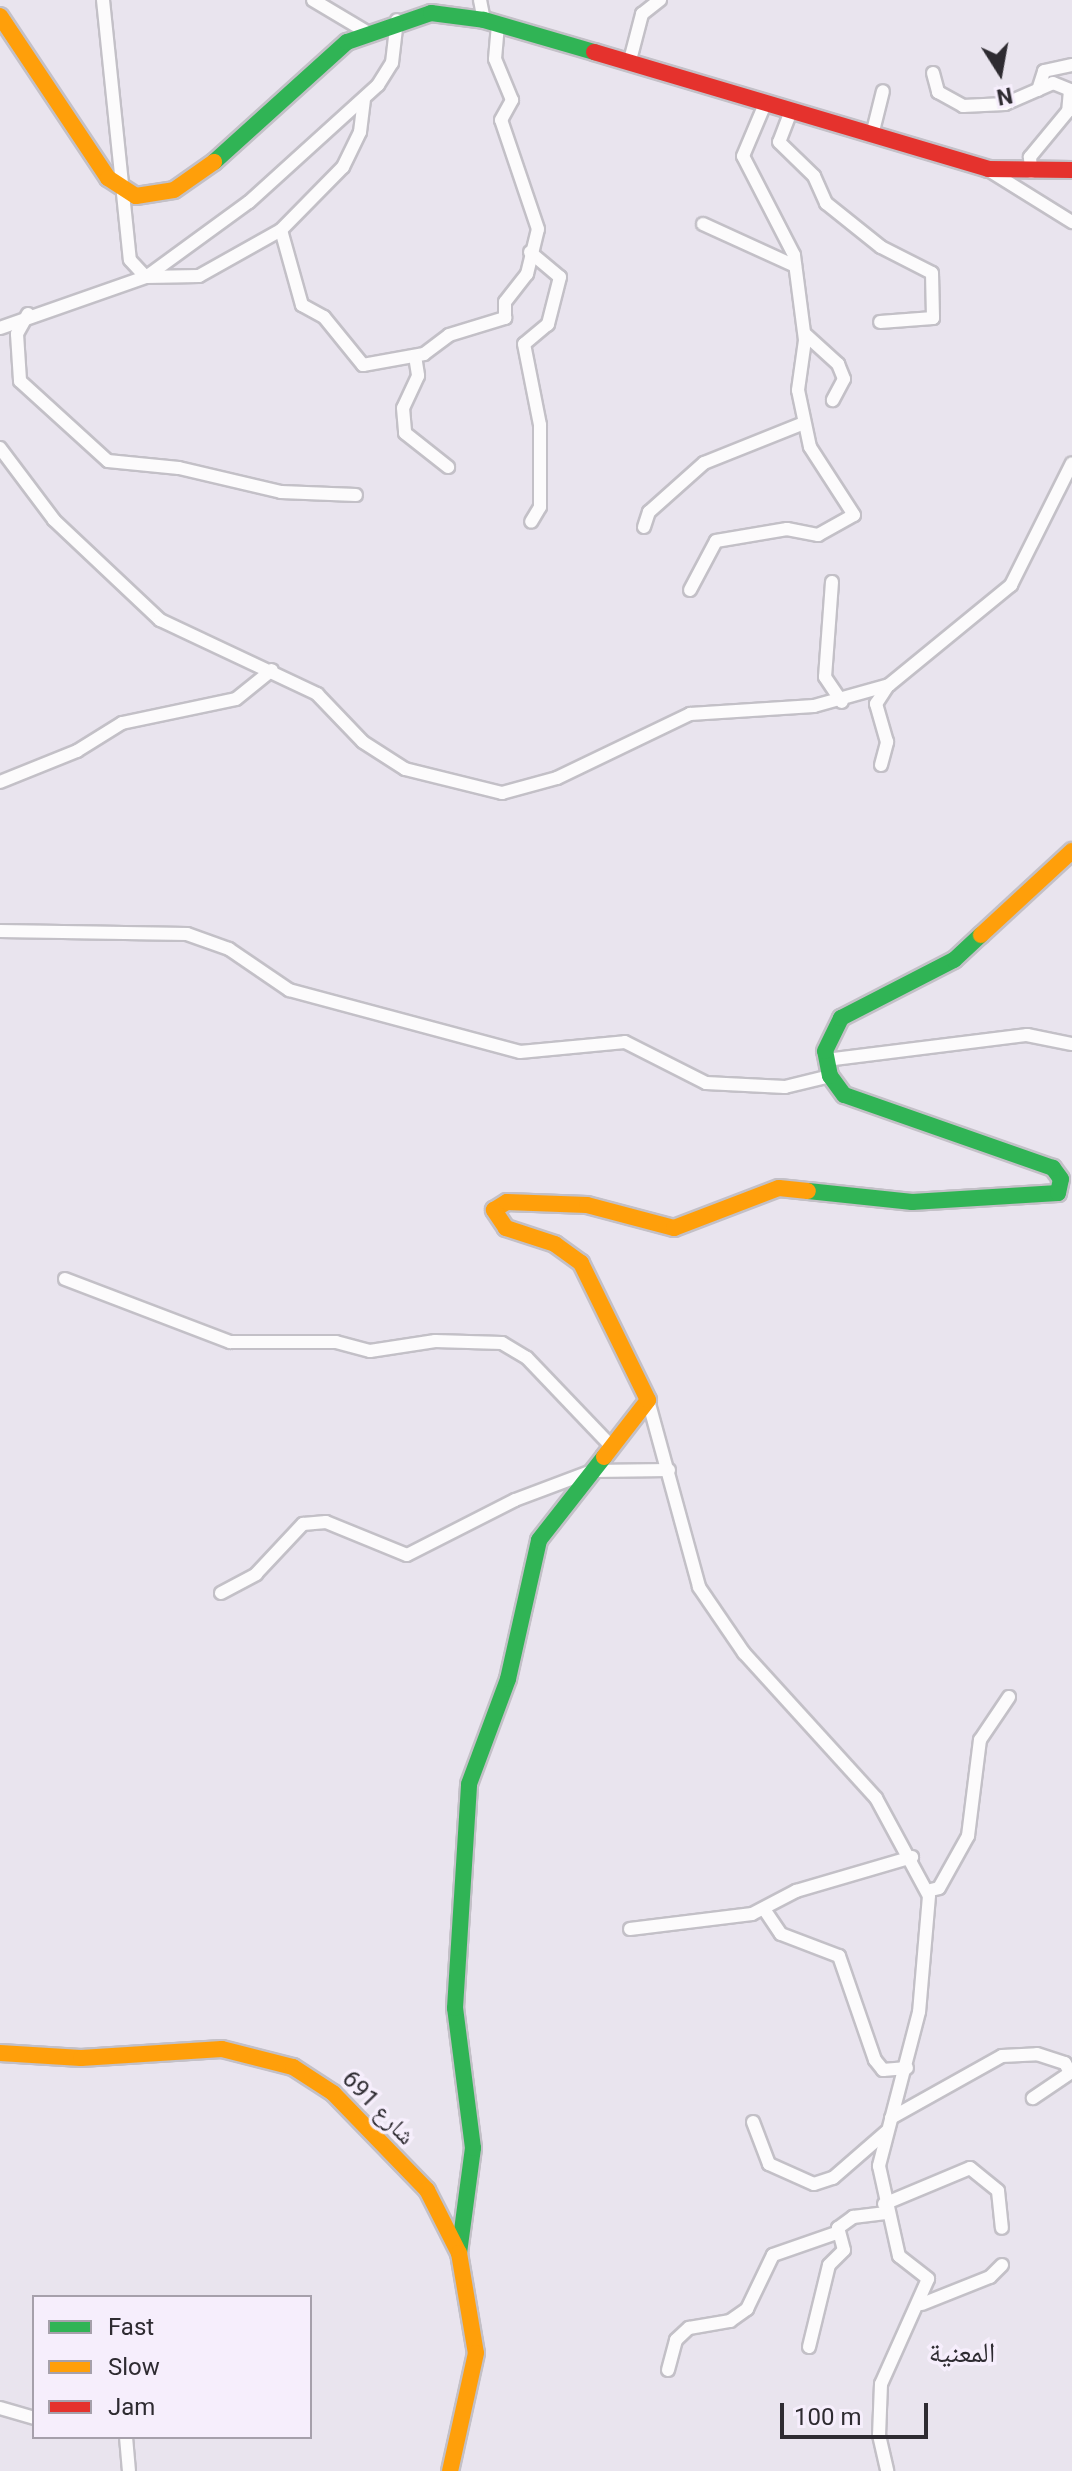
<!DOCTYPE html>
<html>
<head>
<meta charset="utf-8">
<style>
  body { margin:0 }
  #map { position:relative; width:1072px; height:2471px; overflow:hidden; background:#e9e4ee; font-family:Roboto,"Noto Naskh Arabic",sans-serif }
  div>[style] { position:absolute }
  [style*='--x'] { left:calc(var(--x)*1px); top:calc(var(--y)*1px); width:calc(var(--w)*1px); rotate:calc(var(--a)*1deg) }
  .roads { filter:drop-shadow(2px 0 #c3c0c7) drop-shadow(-2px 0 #c3c0c7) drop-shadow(0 2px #c3c0c7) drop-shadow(0 -2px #c3c0c7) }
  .street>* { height:12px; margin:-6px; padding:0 6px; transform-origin:6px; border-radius:6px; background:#fcfbfc }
  .fast>* { height:16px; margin:-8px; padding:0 8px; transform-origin:8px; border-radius:8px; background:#30b455 }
  .slow>* { height:16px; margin:-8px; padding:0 8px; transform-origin:8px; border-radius:8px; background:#ff9f0a }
  .jam>* { height:16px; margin:-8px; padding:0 8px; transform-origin:8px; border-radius:8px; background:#e5322d }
  span { translate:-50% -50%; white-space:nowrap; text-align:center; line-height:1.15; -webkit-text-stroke:7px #f6eefc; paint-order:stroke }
  .street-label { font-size:24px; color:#2e2b31 }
  .quarter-label { font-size:28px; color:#2e2b31 }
  .legend { position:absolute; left:32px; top:2295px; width:280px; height:144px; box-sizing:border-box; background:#f6eefc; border:2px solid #a6a0ab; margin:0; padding:10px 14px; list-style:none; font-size:24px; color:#2e2b31 }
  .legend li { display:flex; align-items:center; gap:16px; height:40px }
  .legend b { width:40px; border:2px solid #a6a0ab }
  .north { position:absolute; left:960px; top:32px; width:80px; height:80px; -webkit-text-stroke:6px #f6eefc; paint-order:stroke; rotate:169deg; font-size:22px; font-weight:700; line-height:32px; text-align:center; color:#2e2b31 }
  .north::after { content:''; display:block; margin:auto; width:28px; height:36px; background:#2e2b31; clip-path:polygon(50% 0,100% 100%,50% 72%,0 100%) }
  .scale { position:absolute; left:780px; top:2403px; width:148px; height:36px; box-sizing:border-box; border:4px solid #2e2b31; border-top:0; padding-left:10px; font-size:24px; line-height:28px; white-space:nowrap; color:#2e2b31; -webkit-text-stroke:6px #f6eefc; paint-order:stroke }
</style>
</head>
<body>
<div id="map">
  <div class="roads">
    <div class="street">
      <div style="--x:103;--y:0;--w:261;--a:84.1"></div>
      <div style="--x:130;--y:260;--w:23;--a:47"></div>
      <div style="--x:146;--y:277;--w:53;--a:-1.1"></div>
      <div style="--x:199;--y:276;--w:94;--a:-29.3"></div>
      <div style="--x:281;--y:230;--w:88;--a:-45.5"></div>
      <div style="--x:343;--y:167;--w:39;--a:-64"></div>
      <div style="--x:360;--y:132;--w:31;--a:-83"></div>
      <div style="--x:313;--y:0;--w:61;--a:30.8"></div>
      <div style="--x:480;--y:0;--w:20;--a:79"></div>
      <div style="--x:629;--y:64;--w:52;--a:-75.4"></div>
      <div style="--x:642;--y:14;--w:23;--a:-38"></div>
      <div style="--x:933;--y:73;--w:20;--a:75"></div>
      <div style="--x:938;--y:92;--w:29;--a:29"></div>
      <div style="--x:963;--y:106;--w:42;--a:-2.7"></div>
      <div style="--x:1005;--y:104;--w:52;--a:-23.6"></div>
      <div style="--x:1053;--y:83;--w:18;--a:22"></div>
      <div style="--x:1070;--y:90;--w:21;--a:95"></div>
      <div style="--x:1068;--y:111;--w:60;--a:129.6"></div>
      <div style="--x:1030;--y:157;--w:15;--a:86"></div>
      <div style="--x:1038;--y:90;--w:20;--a:-72"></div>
      <div style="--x:1044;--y:71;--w:29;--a:-12"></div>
      <div style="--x:791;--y:111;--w:33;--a:111"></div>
      <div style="--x:779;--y:142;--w:49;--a:44.2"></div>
      <div style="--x:814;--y:176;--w:30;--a:66"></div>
      <div style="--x:826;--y:203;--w:70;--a:38.7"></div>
      <div style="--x:881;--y:247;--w:57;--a:27"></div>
      <div style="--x:932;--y:273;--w:45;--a:88.7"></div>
      <div style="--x:933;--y:318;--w:53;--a:175.7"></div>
      <div style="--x:872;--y:135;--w:45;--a:-76"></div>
      <div style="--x:990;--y:171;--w:97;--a:31.9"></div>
      <div style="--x:703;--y:224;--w:101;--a:24.5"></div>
      <div style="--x:281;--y:230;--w:78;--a:74.4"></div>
      <div style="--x:302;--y:305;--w:25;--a:29"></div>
      <div style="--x:324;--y:317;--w:62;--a:50.9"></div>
      <div style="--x:363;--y:365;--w:62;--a:-10.2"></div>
      <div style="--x:424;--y:354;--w:31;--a:-37"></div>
      <div style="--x:449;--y:335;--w:59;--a:-16.9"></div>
      <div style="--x:505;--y:318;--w:16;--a:-90"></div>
      <div style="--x:505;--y:302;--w:36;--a:-52"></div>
      <div style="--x:527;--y:274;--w:46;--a:-76.3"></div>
      <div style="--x:538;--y:229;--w:115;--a:-108.7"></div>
      <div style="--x:501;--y:120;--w:23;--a:-61"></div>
      <div style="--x:512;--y:100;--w:44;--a:-112.5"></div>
      <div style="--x:495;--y:59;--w:35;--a:-85"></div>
      <div style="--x:530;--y:252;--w:39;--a:40"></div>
      <div style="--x:560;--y:277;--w:49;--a:104.3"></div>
      <div style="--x:548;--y:324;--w:31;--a:140"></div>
      <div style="--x:524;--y:344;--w:83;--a:78.8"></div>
      <div style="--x:540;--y:425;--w:82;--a:90"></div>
      <div style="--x:540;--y:507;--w:17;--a:121"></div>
      <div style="--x:28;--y:314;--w:23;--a:119"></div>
      <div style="--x:17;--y:334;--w:47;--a:86.3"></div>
      <div style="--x:20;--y:381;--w:119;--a:42.3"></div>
      <div style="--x:108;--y:461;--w:71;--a:5.6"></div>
      <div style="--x:179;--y:468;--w:105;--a:13.2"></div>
      <div style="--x:281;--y:492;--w:75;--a:2.3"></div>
      <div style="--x:0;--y:328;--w:155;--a:-19.3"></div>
      <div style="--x:146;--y:277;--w:127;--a:-36.1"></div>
      <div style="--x:249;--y:202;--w:174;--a:-42.2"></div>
      <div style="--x:378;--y:85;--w:26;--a:-58"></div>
      <div style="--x:392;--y:63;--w:43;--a:-83.4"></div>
      <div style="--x:805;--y:334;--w:45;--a:42.3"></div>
      <div style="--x:838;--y:364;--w:16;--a:68"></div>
      <div style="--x:844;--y:379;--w:24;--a:118"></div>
      <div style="--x:415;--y:356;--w:20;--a:81"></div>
      <div style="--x:418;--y:376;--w:35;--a:115"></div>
      <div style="--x:403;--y:408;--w:25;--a:85"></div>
      <div style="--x:405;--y:433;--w:55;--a:38.3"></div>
      <div style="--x:0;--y:448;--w:90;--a:53.1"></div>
      <div style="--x:54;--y:520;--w:146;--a:43.3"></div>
      <div style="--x:160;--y:620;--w:174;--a:25.2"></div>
      <div style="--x:317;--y:694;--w:66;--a:46.2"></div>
      <div style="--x:363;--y:742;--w:50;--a:32.7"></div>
      <div style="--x:405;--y:769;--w:100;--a:13.9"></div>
      <div style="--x:502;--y:793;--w:57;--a:-15.3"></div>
      <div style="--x:557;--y:778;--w:148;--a:-25.7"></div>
      <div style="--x:690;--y:714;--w:124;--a:-3.7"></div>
      <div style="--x:814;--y:706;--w:78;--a:-15.6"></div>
      <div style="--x:889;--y:685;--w:158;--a:-39.3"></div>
      <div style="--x:1011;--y:585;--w:136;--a:-63.4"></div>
      <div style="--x:644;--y:527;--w:16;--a:-72"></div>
      <div style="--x:649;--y:512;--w:74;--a:-41.7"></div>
      <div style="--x:704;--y:463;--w:108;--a:-21.8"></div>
      <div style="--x:832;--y:582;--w:95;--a:94.2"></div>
      <div style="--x:825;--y:677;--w:30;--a:56"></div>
      <div style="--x:690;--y:590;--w:55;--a:-62"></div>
      <div style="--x:716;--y:541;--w:72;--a:-9.6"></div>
      <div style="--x:787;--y:529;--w:32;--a:11"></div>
      <div style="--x:818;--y:535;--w:41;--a:-29.1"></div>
      <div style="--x:854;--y:515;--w:81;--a:-122.9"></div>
      <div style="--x:810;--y:447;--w:58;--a:-101.9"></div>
      <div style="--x:798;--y:390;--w:50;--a:-82"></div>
      <div style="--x:805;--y:340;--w:86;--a:-97.4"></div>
      <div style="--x:794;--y:255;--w:111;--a:-117.3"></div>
      <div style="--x:743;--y:156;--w:56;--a:-67.1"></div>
      <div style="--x:881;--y:765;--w:24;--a:-75"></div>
      <div style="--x:887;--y:742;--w:40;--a:-106"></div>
      <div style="--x:876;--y:704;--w:20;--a:-57"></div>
      <div style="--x:0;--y:782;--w:83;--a:-21.9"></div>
      <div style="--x:77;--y:751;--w:53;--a:-31.9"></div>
      <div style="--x:122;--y:723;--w:116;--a:-11.9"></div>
      <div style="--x:236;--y:699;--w:46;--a:-38.9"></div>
      <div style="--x:0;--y:931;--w:187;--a:0.9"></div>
      <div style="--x:187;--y:934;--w:45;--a:19.7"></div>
      <div style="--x:229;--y:949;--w:73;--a:34.3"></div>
      <div style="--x:289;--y:990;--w:239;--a:15"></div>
      <div style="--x:520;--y:1052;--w:105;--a:-5.4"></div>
      <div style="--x:625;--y:1042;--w:91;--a:26.8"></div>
      <div style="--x:706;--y:1083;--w:79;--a:2.9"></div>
      <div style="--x:785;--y:1087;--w:46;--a:-13.7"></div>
      <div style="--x:826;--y:1060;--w:203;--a:-7.1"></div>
      <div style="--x:1027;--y:1035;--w:46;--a:11.3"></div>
      <div style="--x:65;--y:1279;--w:177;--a:20.9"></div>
      <div style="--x:230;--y:1342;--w:106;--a:0"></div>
      <div style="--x:336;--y:1342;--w:35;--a:15"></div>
      <div style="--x:370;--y:1351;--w:66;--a:-8.7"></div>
      <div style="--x:435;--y:1341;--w:67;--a:1.7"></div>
      <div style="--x:502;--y:1343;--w:29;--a:31"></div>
      <div style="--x:527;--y:1358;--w:123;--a:46.3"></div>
      <div style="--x:648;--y:1400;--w:194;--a:74.7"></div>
      <div style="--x:699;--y:1587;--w:80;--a:55.7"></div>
      <div style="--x:744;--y:1653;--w:196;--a:47.7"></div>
      <div style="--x:876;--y:1798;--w:111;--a:61.6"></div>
      <div style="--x:929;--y:1896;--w:116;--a:94.9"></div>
      <div style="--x:919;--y:2012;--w:159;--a:104.6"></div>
      <div style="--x:879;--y:2166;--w:92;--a:77.5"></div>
      <div style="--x:899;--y:2256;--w:37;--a:38"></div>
      <div style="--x:928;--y:2279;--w:115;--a:114.1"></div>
      <div style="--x:881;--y:2384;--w:51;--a:92.2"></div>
      <div style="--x:879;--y:2435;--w:37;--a:77"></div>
      <div style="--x:221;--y:1593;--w:40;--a:-28"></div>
      <div style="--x:256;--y:1574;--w:69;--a:-46.8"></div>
      <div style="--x:303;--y:1524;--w:23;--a:-5"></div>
      <div style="--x:326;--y:1522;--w:87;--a:22.2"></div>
      <div style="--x:407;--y:1555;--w:121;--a:-27"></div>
      <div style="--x:515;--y:1500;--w:82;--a:-20.6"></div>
      <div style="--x:592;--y:1471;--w:77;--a:-0.7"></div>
      <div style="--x:927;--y:1891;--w:12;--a:-14"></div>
      <div style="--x:939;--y:1888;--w:60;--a:-60.9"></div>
      <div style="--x:968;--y:1836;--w:97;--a:-82.9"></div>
      <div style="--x:980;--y:1740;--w:52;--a:-56"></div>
      <div style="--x:764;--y:1909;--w:30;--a:56"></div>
      <div style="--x:781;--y:1934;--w:62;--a:20.8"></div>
      <div style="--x:839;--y:1956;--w:110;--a:70.9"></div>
      <div style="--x:875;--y:2060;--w:13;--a:51"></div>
      <div style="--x:883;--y:2070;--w:24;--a:-5"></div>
      <div style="--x:630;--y:1929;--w:123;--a:-7"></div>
      <div style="--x:752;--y:1914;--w:50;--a:-27.6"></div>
      <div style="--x:796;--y:1891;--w:121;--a:-16.3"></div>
      <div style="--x:891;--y:2118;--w:127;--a:-29.2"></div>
      <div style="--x:1002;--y:2056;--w:35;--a:-3"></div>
      <div style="--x:1037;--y:2054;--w:29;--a:18"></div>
      <div style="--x:1065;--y:2063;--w:11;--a:63"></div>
      <div style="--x:1070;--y:2073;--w:45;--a:146"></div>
      <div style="--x:753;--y:2122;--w:45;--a:69.1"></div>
      <div style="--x:769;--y:2164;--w:49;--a:24"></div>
      <div style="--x:814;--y:2184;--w:20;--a:-18"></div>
      <div style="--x:833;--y:2178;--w:72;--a:-41"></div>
      <div style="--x:884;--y:2204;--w:93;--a:-22.7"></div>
      <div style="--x:970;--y:2168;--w:36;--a:39"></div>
      <div style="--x:998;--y:2191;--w:37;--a:84"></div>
      <div style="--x:922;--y:2304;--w:73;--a:-21.7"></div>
      <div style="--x:990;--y:2277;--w:17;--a:-45"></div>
      <div style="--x:809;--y:2347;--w:84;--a:-76.3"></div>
      <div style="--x:829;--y:2265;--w:21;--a:-45"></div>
      <div style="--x:844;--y:2250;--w:23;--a:-105"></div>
      <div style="--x:838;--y:2228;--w:19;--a:-36"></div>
      <div style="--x:853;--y:2217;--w:33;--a:-7"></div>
      <div style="--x:668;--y:2370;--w:31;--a:-75"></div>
      <div style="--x:676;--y:2340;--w:18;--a:-43"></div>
      <div style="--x:689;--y:2328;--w:42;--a:-9.7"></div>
      <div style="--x:730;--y:2321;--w:21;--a:-35"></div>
      <div style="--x:747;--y:2309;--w:60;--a:-64.3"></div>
      <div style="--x:773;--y:2255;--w:70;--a:-19.2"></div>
      <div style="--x:0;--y:2408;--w:35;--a:16"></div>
      <div style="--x:126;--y:2437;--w:34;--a:85"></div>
    </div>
    <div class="fast">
      <div style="--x:214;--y:162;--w:179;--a:-42.1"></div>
      <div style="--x:347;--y:42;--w:89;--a:-19"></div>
      <div style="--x:431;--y:13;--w:53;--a:7.5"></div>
      <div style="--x:484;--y:20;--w:115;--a:16.2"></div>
      <div style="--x:808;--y:1191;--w:105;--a:6"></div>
      <div style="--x:912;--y:1202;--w:146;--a:-3.5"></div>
      <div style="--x:1058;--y:1193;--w:14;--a:-78"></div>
      <div style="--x:1061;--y:1179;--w:14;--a:-126"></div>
      <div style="--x:1053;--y:1168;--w:221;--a:-160.7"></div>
      <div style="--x:844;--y:1095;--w:24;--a:-126"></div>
      <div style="--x:830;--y:1076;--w:25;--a:-101"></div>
      <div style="--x:825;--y:1051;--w:37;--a:-64"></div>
      <div style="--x:841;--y:1018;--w:127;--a:-27.2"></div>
      <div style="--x:954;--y:960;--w:37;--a:-43"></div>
      <div style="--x:459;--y:2253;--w:106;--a:-82.4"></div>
      <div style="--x:473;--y:2148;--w:141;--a:-97.3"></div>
      <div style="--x:455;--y:2008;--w:224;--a:-86.4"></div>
      <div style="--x:469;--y:1784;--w:112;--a:-69.6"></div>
      <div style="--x:508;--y:1679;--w:142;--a:-77.4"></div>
      <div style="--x:539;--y:1540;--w:105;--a:-51.9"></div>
    </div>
    <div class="slow">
      <div style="--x:0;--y:16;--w:195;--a:56.3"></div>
      <div style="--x:108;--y:178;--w:33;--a:33"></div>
      <div style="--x:136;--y:196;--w:38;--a:-9"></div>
      <div style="--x:174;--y:190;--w:49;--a:-35"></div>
      <div style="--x:981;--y:935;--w:124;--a:-42.7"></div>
      <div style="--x:604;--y:1457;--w:72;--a:-52.3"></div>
      <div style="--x:648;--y:1400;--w:153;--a:-116.1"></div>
      <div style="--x:581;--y:1263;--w:32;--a:-144"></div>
      <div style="--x:555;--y:1244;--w:52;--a:-161.9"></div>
      <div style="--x:506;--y:1228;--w:22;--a:-124"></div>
      <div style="--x:494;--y:1210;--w:15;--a:-32"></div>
      <div style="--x:507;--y:1202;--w:80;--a:2.1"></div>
      <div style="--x:587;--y:1205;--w:90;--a:14.8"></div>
      <div style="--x:674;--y:1228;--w:112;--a:-20.9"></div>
      <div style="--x:779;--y:1188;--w:29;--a:6"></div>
      <div style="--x:0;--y:2053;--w:81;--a:3.5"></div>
      <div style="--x:81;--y:2058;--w:141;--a:-3.7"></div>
      <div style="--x:222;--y:2049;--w:73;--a:14.2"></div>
      <div style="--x:293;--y:2067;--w:48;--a:33"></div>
      <div style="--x:333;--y:2093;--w:135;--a:45.9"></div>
      <div style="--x:427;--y:2190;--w:71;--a:63.1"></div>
      <div style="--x:459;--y:2253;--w:101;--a:80.4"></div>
      <div style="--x:476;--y:2353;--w:121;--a:102.4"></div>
    </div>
    <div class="jam">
      <div style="--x:594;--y:52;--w:411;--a:16.5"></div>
      <div style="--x:988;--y:169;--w:84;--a:0.7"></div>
    </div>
  </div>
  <div class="street-label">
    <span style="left:378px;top:2108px;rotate:46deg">شارع 691</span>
  </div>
  <div class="quarter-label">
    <span style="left:962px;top:2353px">المعنية</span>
  </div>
  <ul class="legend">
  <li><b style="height:10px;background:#30b455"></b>Fast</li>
  <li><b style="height:10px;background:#ff9f0a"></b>Slow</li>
  <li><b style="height:10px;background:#e5322d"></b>Jam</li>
  </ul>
  <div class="north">N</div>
  <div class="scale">100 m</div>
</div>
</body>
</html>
